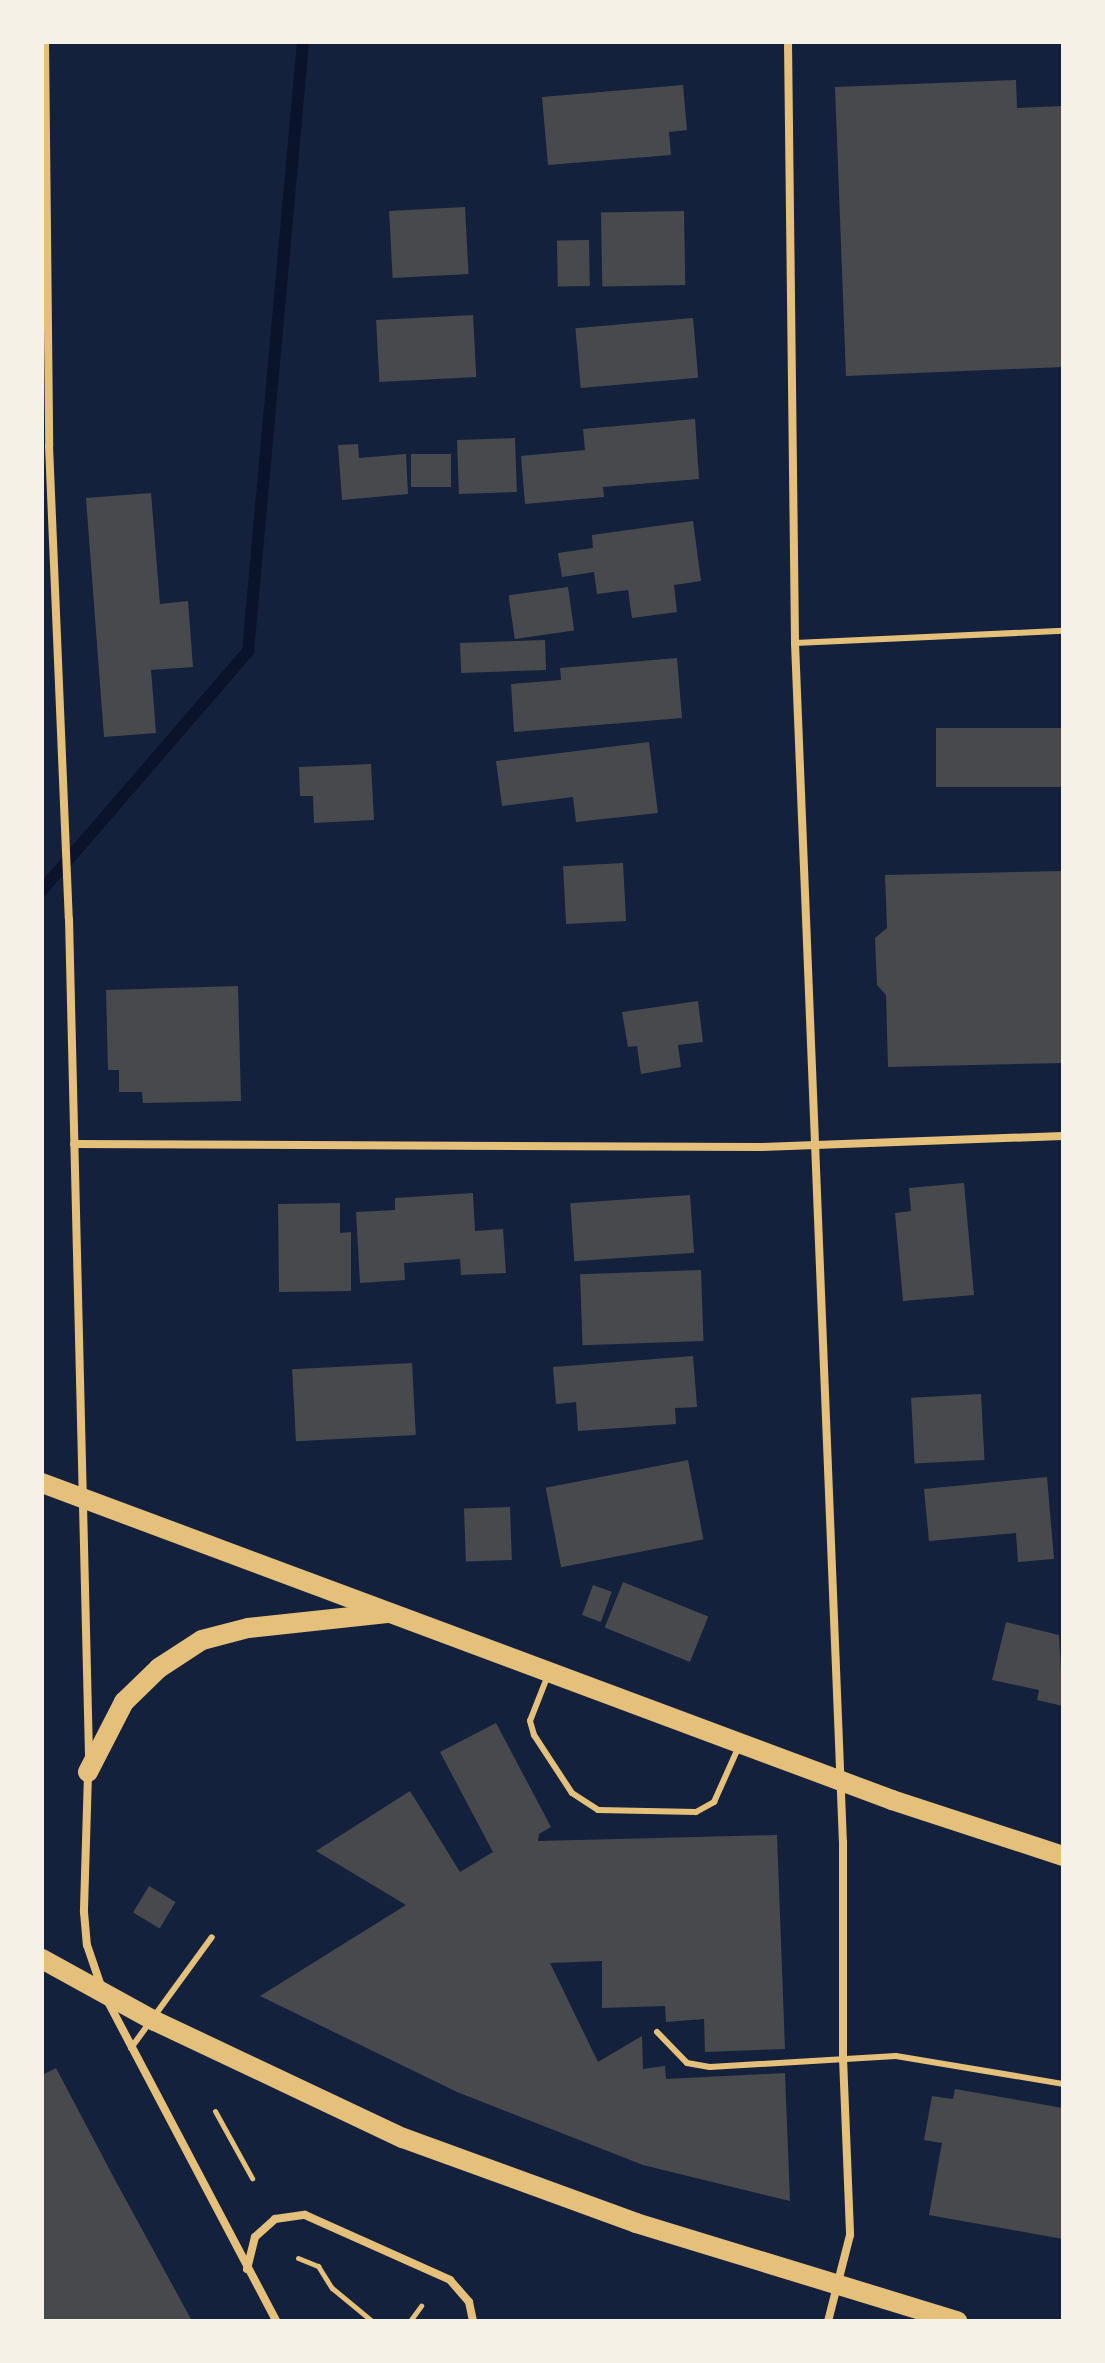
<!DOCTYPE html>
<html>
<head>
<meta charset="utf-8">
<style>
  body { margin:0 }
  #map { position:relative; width:1105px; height:2363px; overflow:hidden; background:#14213d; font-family:Commissioner,sans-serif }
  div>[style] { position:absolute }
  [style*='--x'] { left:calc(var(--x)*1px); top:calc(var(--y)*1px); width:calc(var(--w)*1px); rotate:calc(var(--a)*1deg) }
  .stream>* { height:12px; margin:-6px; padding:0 6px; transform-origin:6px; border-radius:6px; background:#0b132b }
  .building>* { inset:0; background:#48494c; transform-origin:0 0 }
  .path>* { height:5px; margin:-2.5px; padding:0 2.5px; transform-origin:2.5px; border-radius:2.5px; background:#e5c07b }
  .service>* { height:6px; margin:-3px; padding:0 3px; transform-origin:3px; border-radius:3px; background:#e5c07b }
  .minor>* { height:8px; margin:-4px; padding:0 4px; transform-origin:4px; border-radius:4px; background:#e5c07b }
  .primary>* { height:20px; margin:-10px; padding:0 10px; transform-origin:10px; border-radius:10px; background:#e5c07b }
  span { translate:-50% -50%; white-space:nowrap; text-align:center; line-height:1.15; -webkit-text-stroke:8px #f6f1e7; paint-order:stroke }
  .frame { position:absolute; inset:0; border:44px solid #f6f1e7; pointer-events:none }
</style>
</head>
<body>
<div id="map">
  <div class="stream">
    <div style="--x:42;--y:890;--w:316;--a:-49.2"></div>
    <div style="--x:248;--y:651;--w:611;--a:-84.84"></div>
  </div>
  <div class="building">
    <div style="clip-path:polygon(1016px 80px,1017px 108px,1063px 106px,1063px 367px,846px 376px,835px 87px)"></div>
    <div style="clip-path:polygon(683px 85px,687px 130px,669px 132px,671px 155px,548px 165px,542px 97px)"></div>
    <div style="left:465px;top:207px;width:67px;height:76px;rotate:87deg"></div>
    <div style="left:684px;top:211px;width:74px;height:83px;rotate:89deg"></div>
    <div style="left:589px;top:240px;width:46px;height:32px;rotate:89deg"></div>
    <div style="left:473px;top:315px;width:62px;height:97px;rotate:87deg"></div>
    <div style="left:693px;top:318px;width:60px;height:118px;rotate:85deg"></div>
    <div style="clip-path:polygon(695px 419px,699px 479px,603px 487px,604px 497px,525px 504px,521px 456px,585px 450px,583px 429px)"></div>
    <div style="left:515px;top:438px;width:54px;height:58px;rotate:88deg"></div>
    <div style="clip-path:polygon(358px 444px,359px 458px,406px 454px,408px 494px,342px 500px,338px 445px)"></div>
    <div style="left:411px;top:454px;width:40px;height:33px"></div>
    <div style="clip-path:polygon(151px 493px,160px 604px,188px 601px,193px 667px,151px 670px,156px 733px,104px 737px,86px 498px)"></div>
    <div style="clip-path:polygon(693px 521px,701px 581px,674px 585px,677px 612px,632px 618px,628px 590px,597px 594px,594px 572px,562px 577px,558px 553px,593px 548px,592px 535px)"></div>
    <div style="left:568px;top:587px;width:44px;height:60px;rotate:82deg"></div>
    <div style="left:545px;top:640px;width:30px;height:85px;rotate:88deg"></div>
    <div style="clip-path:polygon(677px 658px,682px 718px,514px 732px,511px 684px,561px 680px,560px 668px)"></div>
    <div style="left:1063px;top:728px;width:59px;height:127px;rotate:90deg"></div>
    <div style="clip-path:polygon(649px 742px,658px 813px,576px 822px,573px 797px,502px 806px,496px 761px)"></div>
    <div style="clip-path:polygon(371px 764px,374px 820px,314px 823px,313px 796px,300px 796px,299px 767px)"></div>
    <div style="left:623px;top:863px;width:58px;height:60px;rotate:87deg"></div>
    <div style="clip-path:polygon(1063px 871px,1063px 1063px,888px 1067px,886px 995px,877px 985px,875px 938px,887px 928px,885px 875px)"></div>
    <div style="clip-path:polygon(238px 986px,241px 1101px,143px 1103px,142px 1092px,119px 1092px,119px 1070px,108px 1070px,106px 990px)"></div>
    <div style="clip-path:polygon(698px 1001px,703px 1042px,678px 1045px,681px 1067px,641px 1074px,637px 1046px,628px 1047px,622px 1012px)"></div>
    <div style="clip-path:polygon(964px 1183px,974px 1295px,903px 1301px,895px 1213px,911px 1211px,909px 1188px)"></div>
    <div style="clip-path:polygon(473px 1193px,475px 1231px,503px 1229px,506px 1273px,461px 1275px,460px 1259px,404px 1263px,405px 1280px,360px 1283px,356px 1212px,395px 1210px,395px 1198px)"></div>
    <div style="left:690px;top:1195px;width:58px;height:120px;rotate:86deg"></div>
    <div style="clip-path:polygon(340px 1203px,340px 1233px,351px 1232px,351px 1291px,279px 1292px,278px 1204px)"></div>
    <div style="left:701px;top:1270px;width:71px;height:121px;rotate:88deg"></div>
    <div style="clip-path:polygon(693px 1356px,697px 1407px,675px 1408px,676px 1424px,578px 1431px,576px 1402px,556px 1404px,553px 1367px)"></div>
    <div style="left:412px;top:1363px;width:72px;height:120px;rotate:87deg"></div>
    <div style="left:981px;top:1394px;width:66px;height:70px;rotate:87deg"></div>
    <div style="left:688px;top:1460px;width:81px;height:145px;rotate:79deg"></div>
    <div style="clip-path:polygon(1047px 1477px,1054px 1559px,1018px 1562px,1016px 1533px,929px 1541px,924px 1489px)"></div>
    <div style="left:510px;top:1507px;width:53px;height:46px;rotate:88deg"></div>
    <div style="left:623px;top:1582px;width:92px;height:49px;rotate:22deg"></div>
    <div style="left:593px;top:1585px;width:20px;height:32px;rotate:20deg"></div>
    <div style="clip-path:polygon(1006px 1622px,1059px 1635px,1063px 1706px,1037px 1700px,1039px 1690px,992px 1680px)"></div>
    <div style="clip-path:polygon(496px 1723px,551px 1827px,539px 1834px,538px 1841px,777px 1835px,785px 2049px,705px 2052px,704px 2019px,666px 2022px,665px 2006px,602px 2008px,602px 1961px,550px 1963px,598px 2062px,642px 2036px,643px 2069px,665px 2066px,666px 2079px,785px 2073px,790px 2201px,643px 2165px,457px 2092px,260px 1996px,406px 1905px,316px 1851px,410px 1791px,460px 1872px,493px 1852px,440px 1752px)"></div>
    <div style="left:149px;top:1886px;width:31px;height:31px;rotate:31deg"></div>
    <div style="clip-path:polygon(56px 2068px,114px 2178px,192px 2321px,42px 2321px,42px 2075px)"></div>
    <div style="clip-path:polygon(955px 2089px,1063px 2108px,1063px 2239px,929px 2215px,942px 2143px,924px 2140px,932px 2096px,953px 2099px)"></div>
  </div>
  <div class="path">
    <div style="--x:215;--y:2111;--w:77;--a:61.1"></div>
    <div style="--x:298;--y:2258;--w:22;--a:22"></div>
    <div style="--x:318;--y:2266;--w:26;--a:58"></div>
    <div style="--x:332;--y:2288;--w:52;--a:39.5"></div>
    <div style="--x:410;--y:2321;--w:19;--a:-54"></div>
  </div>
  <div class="service">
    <div style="--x:795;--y:643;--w:268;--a:-2.6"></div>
    <div style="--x:548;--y:1675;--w:49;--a:111.4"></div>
    <div style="--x:530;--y:1721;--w:15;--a:74"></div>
    <div style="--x:534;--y:1735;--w:69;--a:56.8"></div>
    <div style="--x:572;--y:1793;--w:31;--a:33"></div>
    <div style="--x:598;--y:1810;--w:98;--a:1.2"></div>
    <div style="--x:696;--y:1812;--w:21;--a:-29"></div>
    <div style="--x:714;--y:1802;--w:61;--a:-65.9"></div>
    <div style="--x:657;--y:2032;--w:43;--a:45.9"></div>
    <div style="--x:687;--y:2063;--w:23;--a:10"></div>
    <div style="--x:710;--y:2067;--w:186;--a:-3.4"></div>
    <div style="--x:896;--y:2056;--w:169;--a:9.5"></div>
    <div style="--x:131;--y:2048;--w:137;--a:-53.9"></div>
  </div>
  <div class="minor">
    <div style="--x:45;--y:42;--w:404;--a:89.4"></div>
    <div style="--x:49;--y:446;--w:473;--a:87.6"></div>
    <div style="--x:69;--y:919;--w:837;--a:88.63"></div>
    <div style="--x:788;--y:42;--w:601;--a:89.33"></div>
    <div style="--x:795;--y:643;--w:1200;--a:87.71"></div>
    <div style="--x:843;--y:1842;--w:216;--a:90"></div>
    <div style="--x:843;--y:2058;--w:177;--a:87.7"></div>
    <div style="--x:850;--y:2235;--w:89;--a:104.3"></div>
    <div style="--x:74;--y:1144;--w:687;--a:0.25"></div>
    <div style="--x:761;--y:1147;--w:302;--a:-2.1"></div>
    <div style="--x:88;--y:1774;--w:138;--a:91.7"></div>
    <div style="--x:84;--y:1912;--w:33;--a:85"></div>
    <div style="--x:87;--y:1945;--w:43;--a:71.1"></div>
    <div style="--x:106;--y:1998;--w:365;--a:62.2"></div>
    <div style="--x:247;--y:2269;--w:33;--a:-76"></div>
    <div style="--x:255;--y:2237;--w:27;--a:-42"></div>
    <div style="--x:275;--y:2219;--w:30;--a:-8"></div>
    <div style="--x:305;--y:2215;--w:159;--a:24.1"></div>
    <div style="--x:450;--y:2280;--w:29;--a:49"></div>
    <div style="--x:469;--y:2302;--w:19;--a:78"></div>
  </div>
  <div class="primary">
    <div style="--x:42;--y:1483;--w:907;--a:20.45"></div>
    <div style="--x:892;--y:1800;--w:180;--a:18.1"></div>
    <div style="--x:88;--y:1772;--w:79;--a:-62.8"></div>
    <div style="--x:124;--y:1702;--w:49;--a:-44.2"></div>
    <div style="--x:159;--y:1668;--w:51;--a:-33.1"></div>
    <div style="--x:202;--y:1640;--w:48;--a:-14.6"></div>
    <div style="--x:248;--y:1628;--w:142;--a:-6.1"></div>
    <div style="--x:42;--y:1959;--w:129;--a:28.8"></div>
    <div style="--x:155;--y:2021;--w:274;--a:25.3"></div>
    <div style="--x:403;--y:2138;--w:248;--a:20"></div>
    <div style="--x:636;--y:2223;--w:336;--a:17"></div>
  </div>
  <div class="frame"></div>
</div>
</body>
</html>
